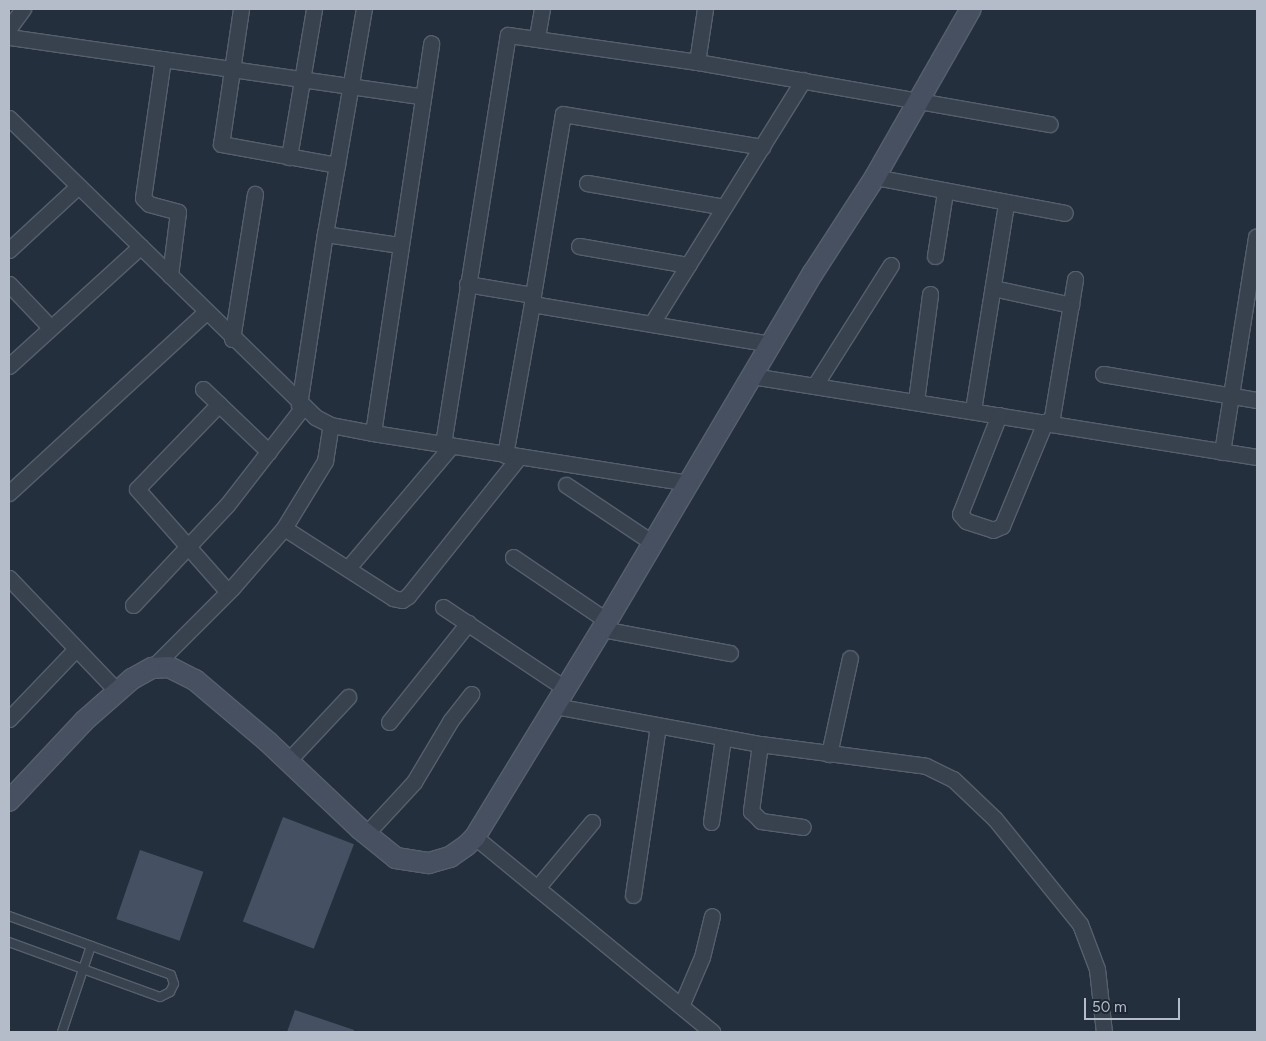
<!DOCTYPE html>
<style>
body{margin:0}
#map{position:relative;width:1266px;height:1041px;overflow:hidden;background:#242f3e;font-family:Figtree,sans-serif}
div>[style]{position:absolute}
.building>*{inset:0;background:#455162;transform-origin:0 0}
.roads{filter:drop-shadow(1px 0 #565f6c) drop-shadow(-1px 0 #565f6c) drop-shadow(0 1px #565f6c) drop-shadow(0 -1px #565f6c)}
.lane>*{height:8px;margin:-4px;padding:0 4px;transform-origin:4px;border-radius:4px;background:#38414e}
.street>*{height:15px;margin:-7.5px;padding:0 7.5px;transform-origin:7.5px;border-radius:7.5px;background:#38414e}
.secondary>*{height:20px;margin:-10px;padding:0 10px;transform-origin:10px;border-radius:10px;background:#465061}
span{translate:-50% -50%;white-space:nowrap;text-align:center;line-height:1.15;-webkit-text-stroke:4.5px #1d2633;paint-order:stroke}
.frame{position:absolute;inset:0;border:10px solid #b4bcc9;pointer-events:none}
.scale{position:absolute;left:1084px;top:998px;width:96px;height:22px;box-sizing:border-box;border:2px solid #b4bcc9;border-top:0;padding-left:6px;font-size:15px;line-height:18px;white-space:nowrap;color:#b4bcc9;-webkit-text-stroke:4px #1d2633;paint-order:stroke}
</style>
<div id="map">
<div class="building">
<i style="left:283px;top:817px;width:76px;height:112px;rotate:21deg"></i>
<i style="left:140px;top:850px;width:67px;height:73px;rotate:19deg"></i>
<i style="clip-path:polygon(295px 1010px,354px 1030px,354px 1032px,287px 1032px)"></i>
</div>
<div class="roads">
<div class="lane">
<i style="left:9px;top:916px;width:172px;rotate:20deg"></i>
<i style="left:171px;top:975px;width:9px;rotate:72deg"></i>
<i style="left:174px;top:984px;width:9px;rotate:117deg"></i>
<i style="left:170px;top:992px;width:11px;rotate:153deg"></i>
<i style="left:160px;top:997px;width:161px;rotate:-160deg"></i>
<i style="left:62px;top:1032px;width:91px;rotate:-71.4deg"></i>
</div>
<div class="street">
<i style="left:241px;top:9px;width:136px;rotate:98.4deg"></i>
<i style="left:221px;top:144px;width:118px;rotate:10.3deg"></i>
<i style="left:9px;top:28px;width:24px;rotate:-54deg"></i>
<i style="left:9px;top:37px;width:418px;rotate:8.2deg"></i>
<i style="left:537px;top:37px;width:28px;rotate:-80deg"></i>
<i style="left:163px;top:59px;width:140px;rotate:98.2deg"></i>
<i style="left:143px;top:198px;width:8px;rotate:45deg"></i>
<i style="left:149px;top:204px;width:30px;rotate:15deg"></i>
<i style="left:178px;top:212px;width:64px;rotate:97.2deg"></i>
<i style="left:697px;top:62px;width:54px;rotate:-81.4deg"></i>
<i style="left:9px;top:118px;width:428px;rotate:44.3deg"></i>
<i style="left:315px;top:417px;width:18px;rotate:27deg"></i>
<i style="left:331px;top:425px;width:43px;rotate:10.8deg"></i>
<i style="left:373px;top:433px;width:319px;rotate:9deg"></i>
<i style="left:289px;top:157px;width:150px;rotate:-80.4deg"></i>
<i style="left:875px;top:177px;width:193px;rotate:10.7deg"></i>
<i style="left:587px;top:183px;width:139px;rotate:9.9deg"></i>
<i style="left:325px;top:234px;width:75px;rotate:8.5deg"></i>
<i style="left:579px;top:246px;width:111px;rotate:9.9deg"></i>
<i style="left:9px;top:250px;width:94px;rotate:-42.8deg"></i>
<i style="left:935px;top:256px;width:65px;rotate:-81.1deg"></i>
<i style="left:9px;top:284px;width:59px;rotate:46.4deg"></i>
<i style="left:467px;top:284px;width:67px;rotate:9.5deg"></i>
<i style="left:533px;top:295px;width:9px;rotate:96deg"></i>
<i style="left:993px;top:288px;width:80px;rotate:12.3deg"></i>
<i style="left:533px;top:295px;width:183px;rotate:-80.6deg"></i>
<i style="left:563px;top:114px;width:202px;rotate:9.4deg"></i>
<i style="left:652px;top:323px;width:286px;rotate:-58.1deg"></i>
<i style="left:232px;top:339px;width:147px;rotate:-81deg"></i>
<i style="left:9px;top:366px;width:178px;rotate:-42.3deg"></i>
<i style="left:1103px;top:374px;width:156px;rotate:9.6deg"></i>
<i style="left:752px;top:376px;width:511px;rotate:9.11deg"></i>
<i style="left:815px;top:385px;width:142px;rotate:-57.7deg"></i>
<i style="left:203px;top:389px;width:91px;rotate:43.7deg"></i>
<i style="left:916px;top:401px;width:108px;rotate:-82.5deg"></i>
<i style="left:219px;top:404px;width:118px;rotate:134deg"></i>
<i style="left:137px;top:489px;width:137px;rotate:48.5deg"></i>
<i style="left:299px;top:405px;width:173px;rotate:-81.4deg"></i>
<i style="left:325px;top:234px;width:228px;rotate:-80.2deg"></i>
<i style="left:973px;top:410px;width:210px;rotate:-80.9deg"></i>
<i style="left:999px;top:415px;width:106px;rotate:111.5deg"></i>
<i style="left:960px;top:514px;width:9px;rotate:49deg"></i>
<i style="left:966px;top:521px;width:28px;rotate:18deg"></i>
<i style="left:993px;top:530px;width:10px;rotate:-24deg"></i>
<i style="left:1002px;top:526px;width:113px;rotate:-67.5deg"></i>
<i style="left:1051px;top:423px;width:146px;rotate:-80.5deg"></i>
<i style="left:373px;top:433px;width:394px;rotate:-81.5deg"></i>
<i style="left:443px;top:444px;width:414px;rotate:-81deg"></i>
<i style="left:508px;top:35px;width:191px;rotate:8.1deg"></i>
<i style="left:697px;top:62px;width:358px;rotate:10deg"></i>
<i style="left:1222px;top:452px;width:218px;rotate:-81deg"></i>
<i style="left:505px;top:455px;width:153px;rotate:-79.9deg"></i>
<i style="left:532px;top:304px;width:243px;rotate:9.5deg"></i>
<i style="left:566px;top:485px;width:105px;rotate:33.7deg"></i>
<i style="left:9px;top:493px;width:266px;rotate:-42.6deg"></i>
<i style="left:284px;top:528px;width:130px;rotate:32.7deg"></i>
<i style="left:393px;top:598px;width:9px;rotate:13deg"></i>
<i style="left:402px;top:600px;width:7px;rotate:-34deg"></i>
<i style="left:408px;top:596px;width:178px;rotate:-51.4deg"></i>
<i style="left:513px;top:557px;width:114px;rotate:34.2deg"></i>
<i style="left:348px;top:568px;width:160px;rotate:-49.8deg"></i>
<i style="left:9px;top:578px;width:158px;rotate:46.3deg"></i>
<i style="left:133px;top:605px;width:137px;rotate:-46.8deg"></i>
<i style="left:227px;top:505px;width:124px;rotate:-52.2deg"></i>
<i style="left:443px;top:607px;width:148px;rotate:33.7deg"></i>
<i style="left:602px;top:629px;width:130px;rotate:10.6deg"></i>
<i style="left:152px;top:668px;width:113px;rotate:-45deg"></i>
<i style="left:232px;top:588px;width:79px;rotate:-49.1deg"></i>
<i style="left:284px;top:528px;width:79px;rotate:-58.5deg"></i>
<i style="left:325px;top:461px;width:36px;rotate:-81deg"></i>
<i style="left:555px;top:706px;width:208px;rotate:10.5deg"></i>
<i style="left:760px;top:744px;width:167px;rotate:7.5deg"></i>
<i style="left:926px;top:766px;width:30px;rotate:26deg"></i>
<i style="left:953px;top:779px;width:58px;rotate:43.6deg"></i>
<i style="left:995px;top:819px;width:135px;rotate:51deg"></i>
<i style="left:1080px;top:924px;width:48px;rotate:69.3deg"></i>
<i style="left:1097px;top:969px;width:63px;rotate:83.7deg"></i>
<i style="left:9px;top:719px;width:97px;rotate:-46.3deg"></i>
<i style="left:389px;top:722px;width:127px;rotate:-51.4deg"></i>
<i style="left:760px;top:744px;width:68px;rotate:97.7deg"></i>
<i style="left:751px;top:811px;width:14px;rotate:45deg"></i>
<i style="left:761px;top:821px;width:42px;rotate:8.1deg"></i>
<i style="left:829px;top:754px;width:98px;rotate:-77.7deg"></i>
<i style="left:288px;top:761px;width:88px;rotate:-46.8deg"></i>
<i style="left:711px;top:822px;width:85px;rotate:-81.9deg"></i>
<i style="left:366px;top:834px;width:71px;rotate:-47.3deg"></i>
<i style="left:414px;top:782px;width:72px;rotate:-59.2deg"></i>
<i style="left:451px;top:720px;width:33px;rotate:-52deg"></i>
<i style="left:475px;top:837px;width:307px;rotate:39.4deg"></i>
<i style="left:537px;top:888px;width:86px;rotate:-50.2deg"></i>
<i style="left:633px;top:895px;width:171px;rotate:-81.6deg"></i>
<i style="left:681px;top:1006px;width:53px;rotate:-66.8deg"></i>
<i style="left:702px;top:957px;width:42px;rotate:-76.3deg"></i>
</div>
<div class="secondary">
<i style="left:9px;top:801px;width:110px;rotate:-46.8deg"></i>
<i style="left:84px;top:721px;width:64px;rotate:-41.2deg"></i>
<i style="left:132px;top:679px;width:23px;rotate:-29deg"></i>
<i style="left:152px;top:668px;width:17px;rotate:-3deg"></i>
<i style="left:169px;top:667px;width:29px;rotate:27deg"></i>
<i style="left:195px;top:680px;width:96px;rotate:40.3deg"></i>
<i style="left:268px;top:742px;width:127px;rotate:43.4deg"></i>
<i style="left:360px;top:829px;width:46px;rotate:38.9deg"></i>
<i style="left:396px;top:858px;width:33px;rotate:9deg"></i>
<i style="left:429px;top:863px;width:22px;rotate:-16deg"></i>
<i style="left:450px;top:857px;width:19px;rotate:-35deg"></i>
<i style="left:466px;top:846px;width:13px;rotate:-45deg"></i>
<i style="left:475px;top:837px;width:253px;rotate:-58.6deg"></i>
<i style="left:607px;top:621px;width:404px;rotate:-59.4deg"></i>
<i style="left:813px;top:273px;width:114px;rotate:-57.1deg"></i>
<i style="left:875px;top:177px;width:193px;rotate:-60.3deg"></i>
</div>
</div>
<div class="frame"></div>
<div class="scale">50 m</div>
</div>
